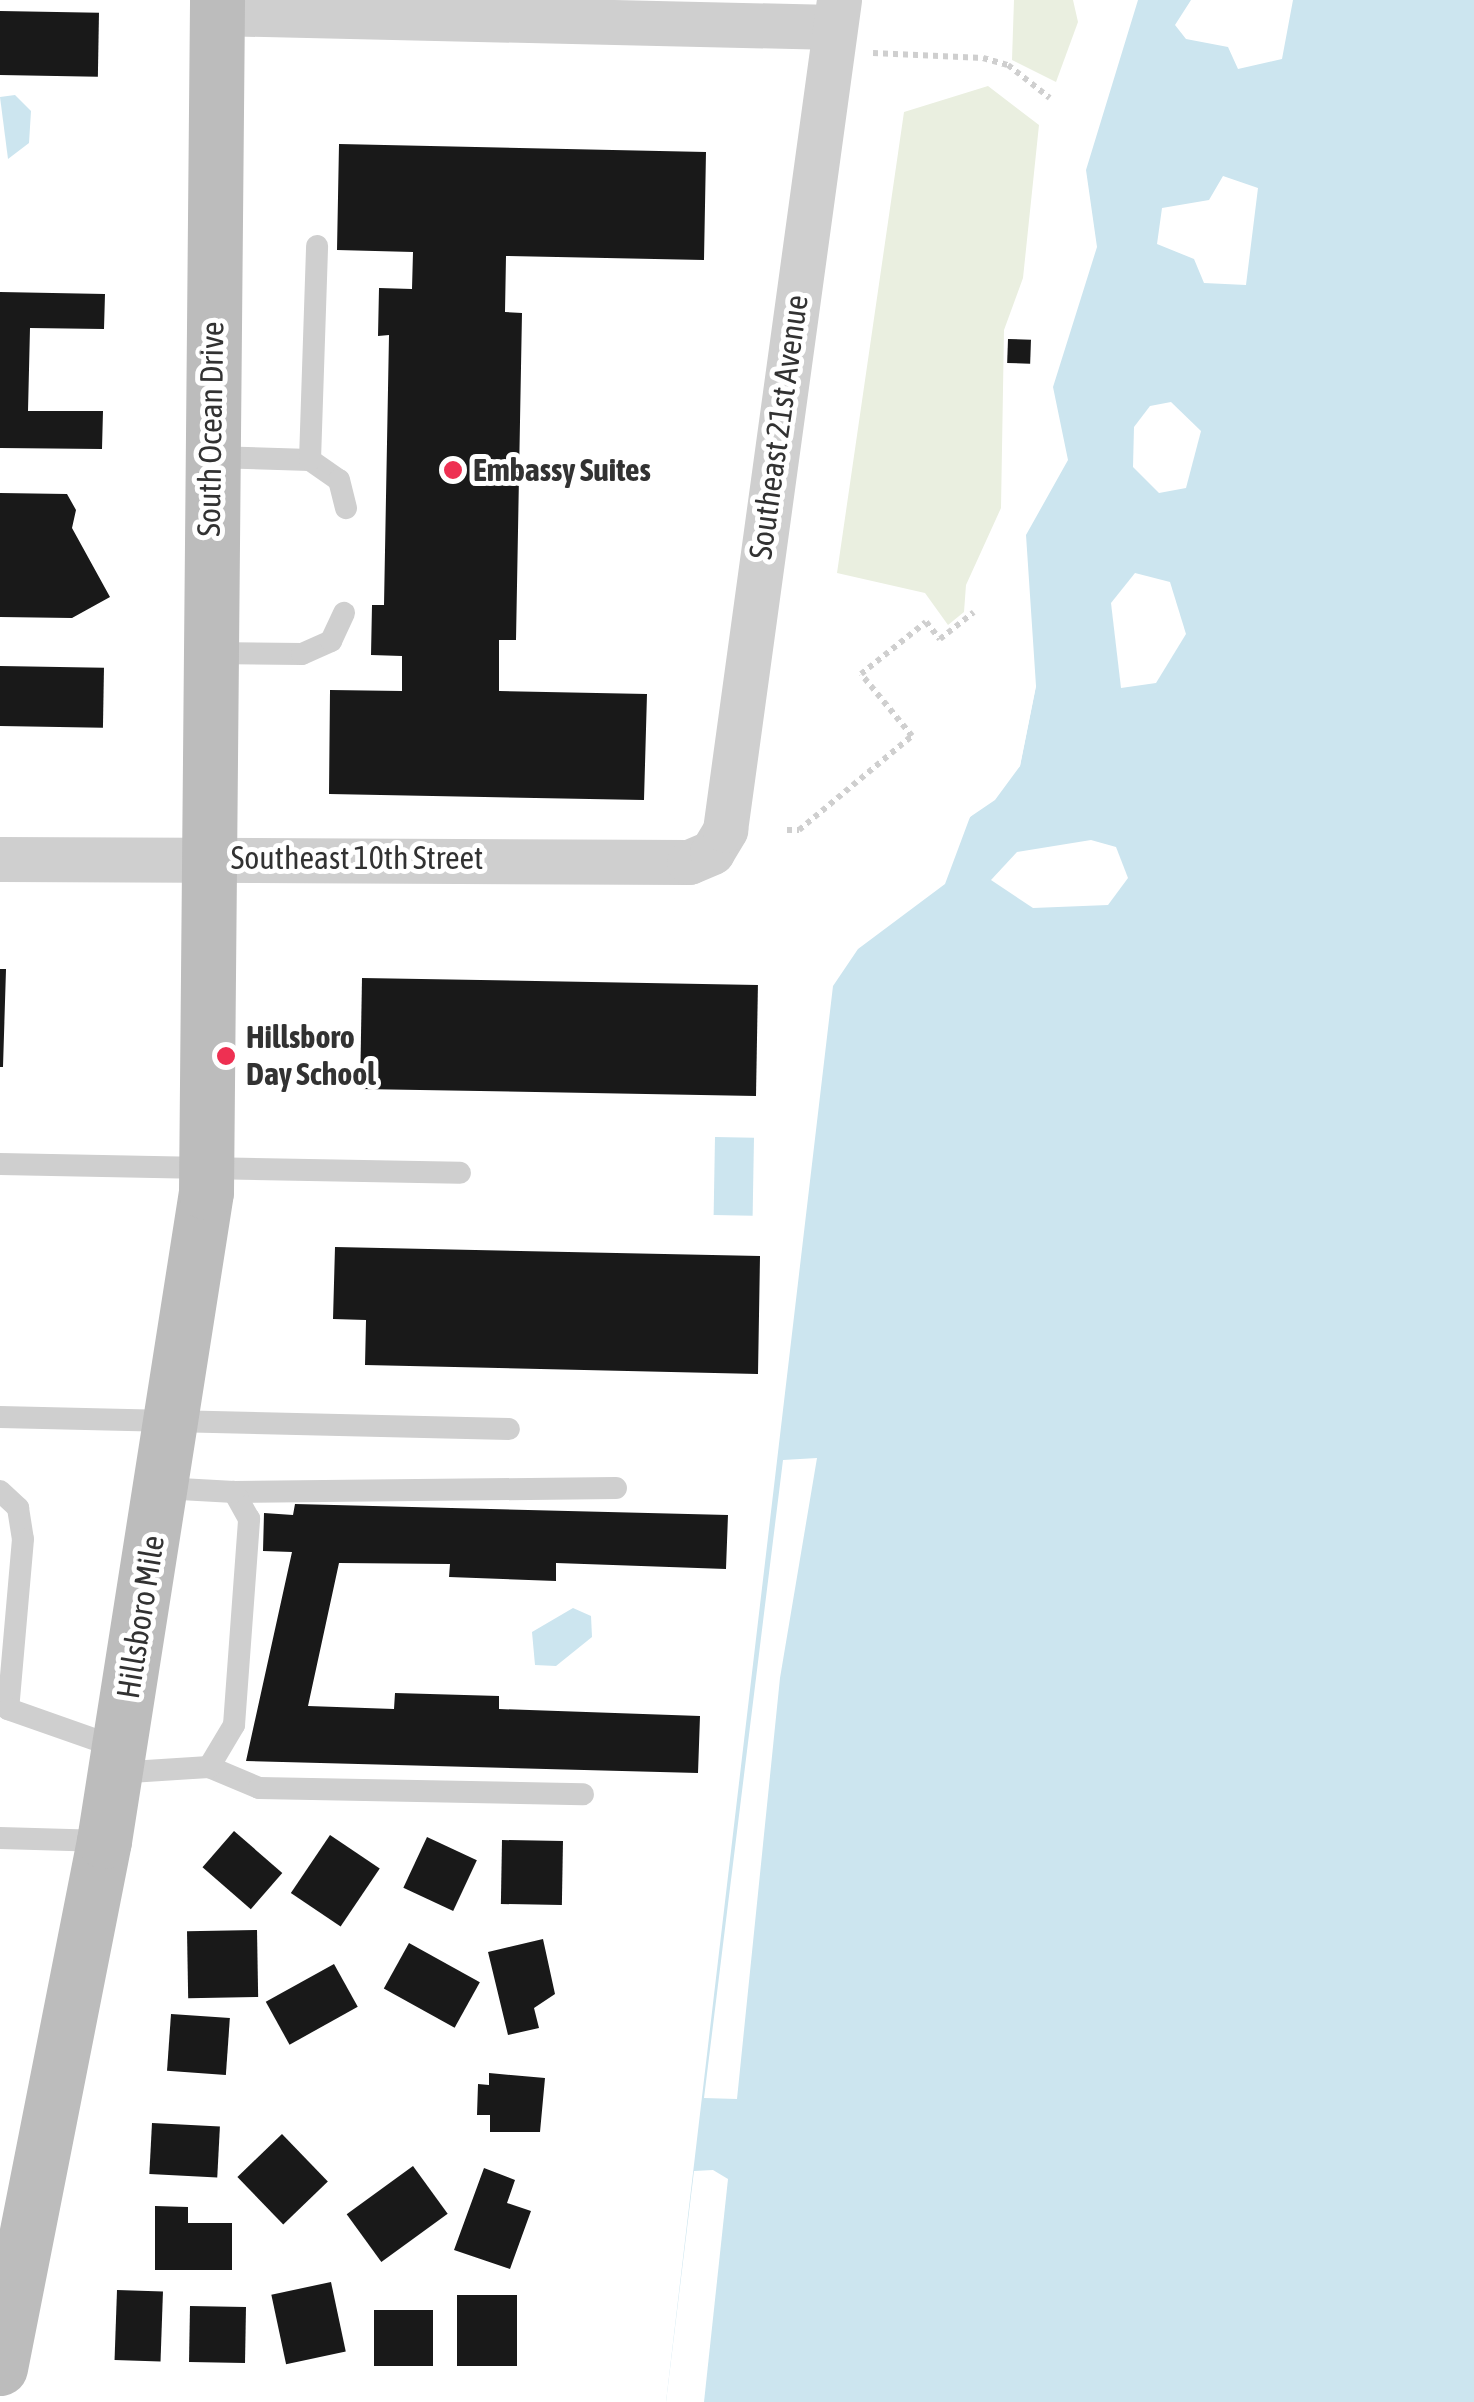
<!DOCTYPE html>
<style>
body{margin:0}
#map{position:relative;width:1474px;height:2402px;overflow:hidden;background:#fff;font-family:"Asap Condensed",sans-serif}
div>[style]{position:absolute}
.green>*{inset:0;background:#eaefe0}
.water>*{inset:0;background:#cce5ef;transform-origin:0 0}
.pier>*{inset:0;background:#fff}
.building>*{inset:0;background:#191919;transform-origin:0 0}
.path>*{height:6px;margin-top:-3px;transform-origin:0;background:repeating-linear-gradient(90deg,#cfcfcf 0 5px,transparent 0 10px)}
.lane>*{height:22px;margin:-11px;padding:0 11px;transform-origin:11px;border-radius:11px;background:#cfcfcf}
.street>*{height:45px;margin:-22.5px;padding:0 22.5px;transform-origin:22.5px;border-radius:22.5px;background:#cfcfcf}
.secondary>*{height:55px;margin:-27.5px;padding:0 27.5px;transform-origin:27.5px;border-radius:27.5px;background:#bcbcbc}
.dots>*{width:28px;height:28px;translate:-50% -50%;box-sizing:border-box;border:5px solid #fff;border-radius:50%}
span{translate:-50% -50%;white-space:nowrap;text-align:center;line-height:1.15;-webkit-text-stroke:10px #fff;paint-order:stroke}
.street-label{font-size:32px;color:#323232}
.poi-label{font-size:32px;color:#323232;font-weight:700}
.left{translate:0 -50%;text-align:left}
</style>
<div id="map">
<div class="green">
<i style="clip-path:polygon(1014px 0,1073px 0,1078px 22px,1056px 82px,1012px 60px)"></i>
<i style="clip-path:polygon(988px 86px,1039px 125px,1023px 278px,1004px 330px,1001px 508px,966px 585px,964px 612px,948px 625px,925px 593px,837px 573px,904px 112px)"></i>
</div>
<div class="water">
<i style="clip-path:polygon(1138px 0,1474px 0,1474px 2402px,666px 2402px,833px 986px,858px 949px,945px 884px,970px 817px,1020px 766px,1036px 686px,1026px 535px,1068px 460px,1053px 387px,1097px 247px,1086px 170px)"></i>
<i style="clip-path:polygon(15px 95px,31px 111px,29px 143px,8px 159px,0 97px)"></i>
<i style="left:715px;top:1137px;width:39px;height:78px;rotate:1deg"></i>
<i style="clip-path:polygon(573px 1608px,591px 1616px,592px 1637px,556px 1666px,535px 1665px,532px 1632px)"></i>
</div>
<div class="pier">
<i style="clip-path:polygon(1191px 0,1293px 0,1282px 59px,1238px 69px,1228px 47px,1186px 39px,1175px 25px)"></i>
<i style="clip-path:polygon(1223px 176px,1258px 188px,1246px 285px,1204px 283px,1194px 259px,1157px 244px,1162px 208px,1209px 200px)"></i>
<i style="clip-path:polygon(1171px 402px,1201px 431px,1186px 488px,1159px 493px,1133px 467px,1134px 427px,1150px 406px)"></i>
<i style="clip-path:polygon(1135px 573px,1170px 582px,1186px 634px,1156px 683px,1121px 688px,1111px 603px)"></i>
<i style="clip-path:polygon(1029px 674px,1036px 686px,1020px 766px,995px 800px,970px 817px,942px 865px,966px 814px,1015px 764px)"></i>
<i style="clip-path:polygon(1091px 840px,1116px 847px,1128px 878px,1108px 905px,1033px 908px,991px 880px,1017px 852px)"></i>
<i style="clip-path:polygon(817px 1458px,780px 1678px,737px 2099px,704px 2098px,783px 1460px)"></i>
<i style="clip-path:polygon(713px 2170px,728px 2179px,704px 2402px,666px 2402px,694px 2171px)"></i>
</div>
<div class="building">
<i style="left:0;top:11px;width:99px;height:64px;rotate:1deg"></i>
<i style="clip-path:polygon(339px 144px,706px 152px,704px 260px,506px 256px,505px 312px,522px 313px,516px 640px,499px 640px,499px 691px,647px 694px,644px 800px,329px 794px,330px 690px,402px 691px,402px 656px,371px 655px,372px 605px,384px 605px,389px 335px,378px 336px,379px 288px,412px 289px,413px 252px,337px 250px)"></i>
<i style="clip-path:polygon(0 292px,105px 294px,104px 329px,30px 328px,28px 411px,103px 411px,102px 449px,0 448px)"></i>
<i style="left:1008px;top:339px;width:23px;height:24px;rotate:2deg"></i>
<i style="clip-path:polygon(0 493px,67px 494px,76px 510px,72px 528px,110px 597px,72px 618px,0 617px)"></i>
<i style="left:0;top:666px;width:104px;height:60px;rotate:1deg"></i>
<i style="clip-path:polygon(0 969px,6px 969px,3px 1067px,0 1067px)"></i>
<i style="left:362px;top:978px;width:396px;height:111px;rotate:1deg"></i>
<i style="clip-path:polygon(335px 1247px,760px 1256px,758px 1374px,365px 1365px,366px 1320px,333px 1319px)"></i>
<i style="clip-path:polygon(295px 1504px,728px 1515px,726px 1569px,556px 1563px,556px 1581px,449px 1577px,450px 1564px,339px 1563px,308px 1706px,394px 1709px,395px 1693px,499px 1696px,499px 1709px,700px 1716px,698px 1773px,246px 1761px,292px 1552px,263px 1551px,264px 1513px,293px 1515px)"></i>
<i style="left:234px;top:1831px;width:64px;height:48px;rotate:41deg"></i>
<i style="left:330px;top:1835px;width:60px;height:70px;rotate:34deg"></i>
<i style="left:427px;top:1837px;width:55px;height:56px;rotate:25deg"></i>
<i style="left:502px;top:1840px;width:61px;height:64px;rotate:1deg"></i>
<i style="left:257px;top:1930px;width:67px;height:70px;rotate:89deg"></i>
<i style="clip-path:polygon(543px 1939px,555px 1994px,534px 2008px,539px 2028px,508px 2035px,488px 1952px)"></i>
<i style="left:409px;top:1943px;width:81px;height:52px;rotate:29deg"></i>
<i style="left:334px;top:1964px;width:49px;height:78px;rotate:61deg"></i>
<i style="left:171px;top:2014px;width:59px;height:57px;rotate:4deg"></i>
<i style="clip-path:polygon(489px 2073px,545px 2078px,540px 2132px,490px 2132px,490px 2115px,477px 2115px,478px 2084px,489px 2085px)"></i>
<i style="left:152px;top:2123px;width:68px;height:51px;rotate:3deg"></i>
<i style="left:282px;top:2134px;width:66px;height:62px;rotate:46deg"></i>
<i style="left:413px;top:2166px;width:59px;height:82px;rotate:54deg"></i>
<i style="clip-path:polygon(484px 2168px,515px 2180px,507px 2203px,531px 2211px,510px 2269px,454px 2250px)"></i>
<i style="clip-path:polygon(155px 2206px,188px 2207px,188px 2223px,232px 2223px,232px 2270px,155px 2270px)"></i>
<i style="left:331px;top:2282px;width:71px;height:61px;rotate:78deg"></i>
<i style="left:117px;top:2290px;width:46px;height:70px;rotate:2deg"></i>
<i style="left:457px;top:2295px;width:60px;height:71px"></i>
<i style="left:190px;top:2306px;width:56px;height:56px;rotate:1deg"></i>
<i style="left:374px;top:2310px;width:59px;height:56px"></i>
</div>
<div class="path">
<i style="left:873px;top:53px;width:110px;rotate:2.6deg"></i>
<i style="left:983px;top:58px;width:26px;rotate:16deg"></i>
<i style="left:1008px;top:65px;width:53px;rotate:38.2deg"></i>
<i style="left:787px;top:830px;width:12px"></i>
<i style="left:799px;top:830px;width:147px;rotate:-39.8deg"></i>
<i style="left:912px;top:736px;width:80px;rotate:-129.4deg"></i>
<i style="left:861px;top:674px;width:83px;rotate:-38.7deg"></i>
<i style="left:926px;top:622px;width:22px;rotate:51deg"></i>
<i style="left:940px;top:639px;width:43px;rotate:-38.5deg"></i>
</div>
<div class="lane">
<i style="left:213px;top:457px;width:97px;rotate:1.8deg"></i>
<i style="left:310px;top:460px;width:35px;rotate:35deg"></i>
<i style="left:339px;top:480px;width:29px;rotate:76deg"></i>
<i style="left:310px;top:460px;width:214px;rotate:-88.1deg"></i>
<i style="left:209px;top:653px;width:93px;rotate:0.6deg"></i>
<i style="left:302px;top:654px;width:32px;rotate:-24deg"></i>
<i style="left:331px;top:641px;width:31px;rotate:-65deg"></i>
<i style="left:0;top:1164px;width:460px;rotate:1.1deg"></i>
<i style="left:0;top:1417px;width:509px;rotate:1.35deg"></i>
<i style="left:0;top:1491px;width:25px;rotate:43deg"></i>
<i style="left:18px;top:1508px;width:31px;rotate:81deg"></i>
<i style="left:23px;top:1539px;width:171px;rotate:95deg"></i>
<i style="left:8px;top:1709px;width:118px;rotate:19.4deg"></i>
<i style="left:234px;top:1492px;width:382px;rotate:-0.6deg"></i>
<i style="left:209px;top:1767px;width:54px;rotate:22.8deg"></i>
<i style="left:259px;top:1788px;width:324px;rotate:1.1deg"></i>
<i style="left:115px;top:1773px;width:94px;rotate:-3.7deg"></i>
<i style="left:209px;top:1767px;width:49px;rotate:-59.2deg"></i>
<i style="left:234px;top:1725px;width:207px;rotate:-85.8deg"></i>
<i style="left:249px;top:1519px;width:31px;rotate:-119deg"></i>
<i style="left:234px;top:1492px;width:72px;rotate:-176.8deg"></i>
<i style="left:0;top:1838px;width:104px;rotate:1.7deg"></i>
</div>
<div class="street">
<i style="left:217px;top:13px;width:617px;rotate:1.3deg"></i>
<i style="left:0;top:859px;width:689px;rotate:0.25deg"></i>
<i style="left:689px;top:862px;width:25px;rotate:-23deg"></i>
<i style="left:712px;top:852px;width:26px;rotate:-59deg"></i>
<i style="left:725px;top:830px;width:838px;rotate:-82.18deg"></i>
</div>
<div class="secondary">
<i style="left:0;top:2368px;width:537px;rotate:-78.84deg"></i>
<i style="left:104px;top:1841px;width:657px;rotate:-81.07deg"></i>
<i style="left:206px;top:1192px;width:1192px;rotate:-89.47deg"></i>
</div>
<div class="dots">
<i style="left:453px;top:470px;background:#ee3052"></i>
<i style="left:226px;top:1056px;background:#ee3052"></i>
</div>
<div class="street-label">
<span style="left:779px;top:427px;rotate:-82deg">Southeast 21st Avenue</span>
<span style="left:211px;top:429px;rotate:-89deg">South Ocean Drive</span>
<span style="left:357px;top:858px">Southeast 10th Street</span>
<span style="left:141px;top:1617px;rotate:-81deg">Hillsboro Mile</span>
</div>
<div class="poi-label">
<span class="left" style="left:473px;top:470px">Embassy Suites</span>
<span class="left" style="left:246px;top:1056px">Hillsboro<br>Day School</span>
</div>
</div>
